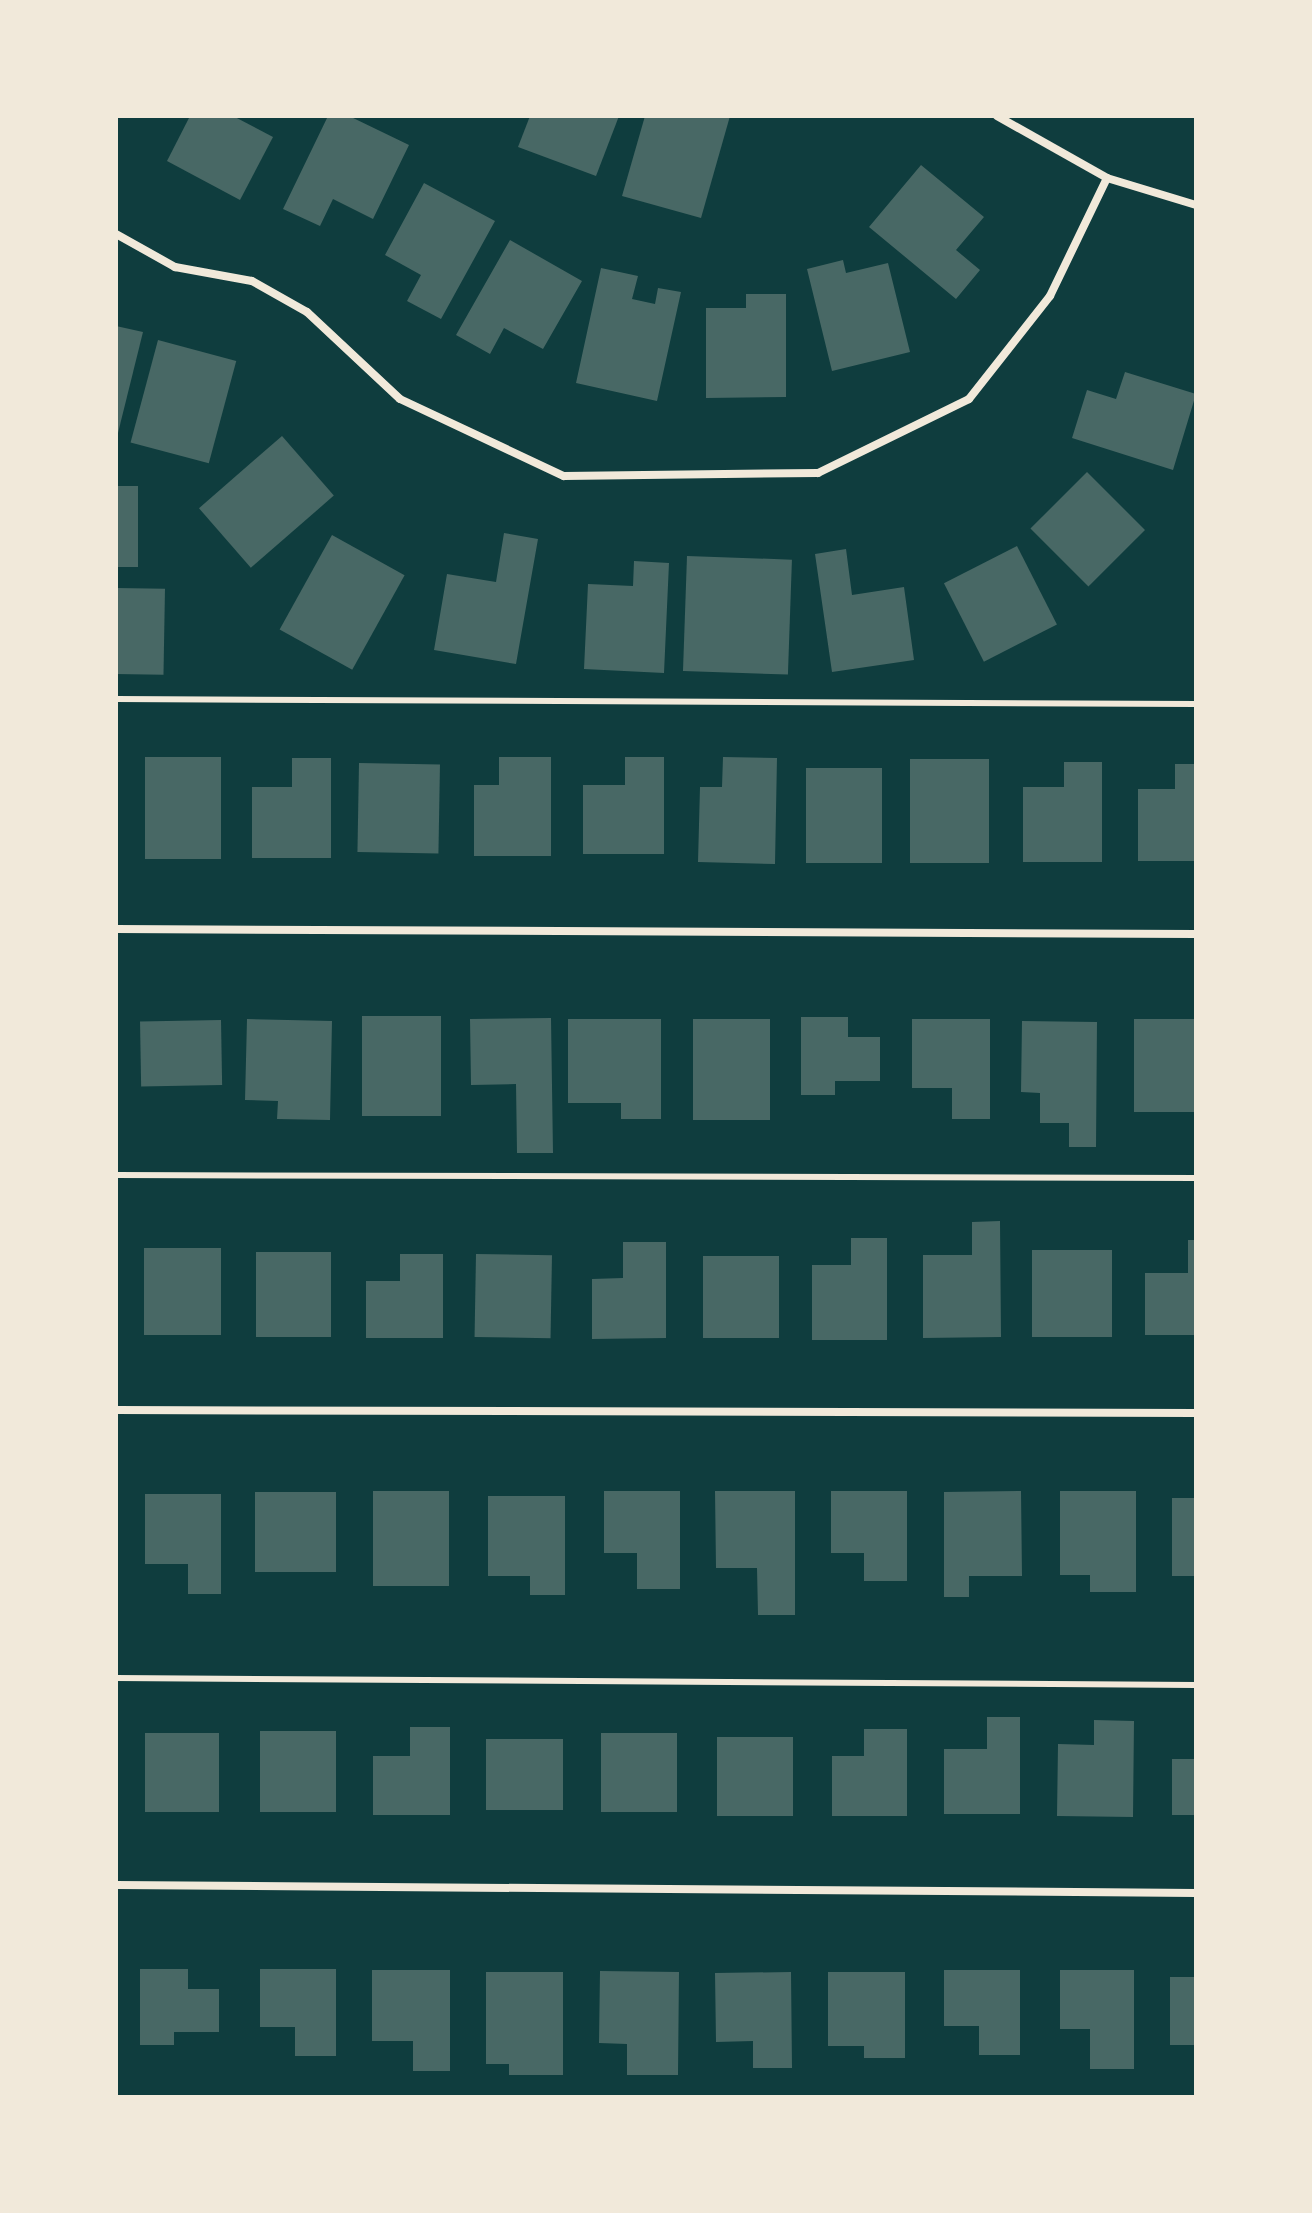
<!DOCTYPE html>
<style>
body{margin:0}
#map{position:relative;width:1312px;height:2213px;overflow:hidden;background:#0f3d3e;font-family:Overpass,sans-serif}
div>[style]{position:absolute}
.building>*{inset:0;background:#486865;transform-origin:0 0}
.service>*{height:6px;margin:-3px;padding:0 3px;transform-origin:3px;border-radius:3px;background:#f1e9da}
.minor>*{height:8px;margin:-4px;padding:0 4px;transform-origin:4px;border-radius:4px;background:#f1e9da}
span{translate:-50% -50%;white-space:nowrap;text-align:center;line-height:1.15;-webkit-text-stroke:8px #f1e9da;paint-order:stroke}
.frame{position:absolute;inset:0;border:118px solid #f1e9da;pointer-events:none}
</style>
<div id="map">
<div class="building">
<i style="clip-path:polygon(190px 116px,233px 116px,273px 137px,240px 200px,167px 161px)"></i>
<i style="clip-path:polygon(328px 116px,349px 116px,409px 145px,373px 219px,333px 199px,320px 226px,283px 209px)"></i>
<i style="clip-path:polygon(530px 116px,619px 116px,596px 176px,518px 147px)"></i>
<i style="clip-path:polygon(645px 116px,730px 116px,701px 218px,622px 196px)"></i>
<i style="clip-path:polygon(921px 165px,984px 217px,956px 250px,980px 270px,956px 299px,869px 227px)"></i>
<i style="clip-path:polygon(424px 183px,495px 221px,441px 319px,407px 301px,421px 275px,385px 255px)"></i>
<i style="clip-path:polygon(510px 240px,582px 281px,543px 349px,504px 328px,490px 354px,456px 335px)"></i>
<i style="clip-path:polygon(843px 260px,846px 273px,888px 263px,910px 352px,832px 371px,807px 269px)"></i>
<i style="clip-path:polygon(601px 268px,638px 276px,632px 299px,655px 304px,658px 288px,681px 292px,657px 401px,576px 383px)"></i>
<i style="clip-path:polygon(746px 294px,786px 294px,786px 397px,706px 398px,706px 308px,746px 308px)"></i>
<i style="clip-path:polygon(116px 326px,143px 332px,117px 437px,116px 437px)"></i>
<i style="left:158px;top:340px;width:81px;height:106px;rotate:15deg"></i>
<i style="clip-path:polygon(1125px 372px,1196px 394px,1173px 470px,1072px 438px,1087px 390px,1116px 399px)"></i>
<i style="left:282px;top:436px;width:79px;height:110px;rotate:49deg"></i>
<i style="left:1087px;top:472px;width:82px;height:80px;rotate:45deg"></i>
<i style="left:116px;top:486px;width:22px;height:81px"></i>
<i style="clip-path:polygon(504px 533px,538px 539px,516px 664px,434px 650px,447px 574px,496px 582px)"></i>
<i style="left:332px;top:535px;width:83px;height:108px;rotate:29deg"></i>
<i style="left:1017px;top:546px;width:88px;height:82px;rotate:63deg"></i>
<i style="clip-path:polygon(846px 549px,852px 595px,904px 587px,914px 660px,832px 672px,815px 554px)"></i>
<i style="left:687px;top:556px;width:105px;height:115px;rotate:2deg"></i>
<i style="clip-path:polygon(634px 561px,669px 563px,664px 673px,584px 669px,588px 584px,633px 586px)"></i>
<i style="left:116px;top:588px;width:49px;height:86px;rotate:1deg"></i>
<i style="left:145px;top:757px;width:76px;height:102px"></i>
<i style="clip-path:polygon(499px 757px,551px 757px,551px 856px,474px 856px,474px 785px,499px 785px)"></i>
<i style="clip-path:polygon(625px 757px,664px 757px,664px 854px,583px 854px,583px 785px,625px 785px)"></i>
<i style="clip-path:polygon(723px 757px,777px 758px,775px 864px,698px 862px,700px 787px,722px 787px)"></i>
<i style="clip-path:polygon(292px 758px,331px 758px,331px 858px,252px 858px,252px 787px,292px 787px)"></i>
<i style="left:910px;top:759px;width:79px;height:104px"></i>
<i style="clip-path:polygon(1064px 762px,1102px 762px,1102px 862px,1023px 862px,1023px 787px,1064px 787px)"></i>
<i style="left:359px;top:763px;width:81px;height:89px;rotate:1deg"></i>
<i style="clip-path:polygon(1175px 764px,1196px 764px,1196px 861px,1138px 861px,1138px 789px,1175px 789px)"></i>
<i style="left:806px;top:768px;width:76px;height:95px"></i>
<i style="left:362px;top:1016px;width:79px;height:100px"></i>
<i style="clip-path:polygon(801px 1017px,848px 1017px,848px 1037px,880px 1037px,880px 1081px,835px 1081px,835px 1095px,801px 1095px)"></i>
<i style="clip-path:polygon(551px 1018px,553px 1153px,517px 1153px,516px 1084px,471px 1085px,470px 1019px)"></i>
<i style="clip-path:polygon(247px 1019px,332px 1021px,330px 1120px,277px 1119px,278px 1101px,245px 1100px)"></i>
<i style="clip-path:polygon(568px 1019px,661px 1019px,661px 1119px,621px 1119px,621px 1103px,568px 1103px)"></i>
<i style="left:693px;top:1019px;width:77px;height:101px"></i>
<i style="clip-path:polygon(912px 1019px,990px 1019px,990px 1119px,952px 1119px,952px 1088px,912px 1088px)"></i>
<i style="left:1134px;top:1019px;width:62px;height:93px"></i>
<i style="left:221px;top:1020px;width:65px;height:81px;rotate:89deg"></i>
<i style="clip-path:polygon(1022px 1021px,1097px 1022px,1096px 1147px,1069px 1147px,1069px 1123px,1040px 1123px,1040px 1093px,1021px 1092px)"></i>
<i style="clip-path:polygon(1000px 1221px,1001px 1337px,923px 1338px,923px 1255px,972px 1255px,972px 1222px)"></i>
<i style="clip-path:polygon(851px 1238px,887px 1238px,887px 1340px,812px 1340px,812px 1265px,851px 1265px)"></i>
<i style="clip-path:polygon(1188px 1240px,1196px 1240px,1196px 1335px,1145px 1335px,1145px 1273px,1188px 1273px)"></i>
<i style="clip-path:polygon(623px 1242px,666px 1242px,666px 1338px,592px 1339px,592px 1279px,623px 1278px)"></i>
<i style="left:144px;top:1248px;width:77px;height:87px"></i>
<i style="left:1032px;top:1250px;width:80px;height:87px"></i>
<i style="left:256px;top:1252px;width:75px;height:85px"></i>
<i style="clip-path:polygon(400px 1254px,443px 1254px,443px 1338px,366px 1338px,366px 1281px,400px 1281px)"></i>
<i style="left:476px;top:1254px;width:76px;height:83px;rotate:1deg"></i>
<i style="left:703px;top:1256px;width:76px;height:82px"></i>
<i style="left:373px;top:1491px;width:76px;height:95px"></i>
<i style="clip-path:polygon(604px 1491px,680px 1491px,680px 1589px,637px 1589px,637px 1553px,604px 1553px)"></i>
<i style="clip-path:polygon(715px 1491px,795px 1491px,795px 1615px,758px 1615px,757px 1568px,716px 1568px)"></i>
<i style="clip-path:polygon(831px 1491px,907px 1491px,907px 1581px,864px 1581px,864px 1553px,831px 1553px)"></i>
<i style="clip-path:polygon(1021px 1491px,1022px 1576px,969px 1576px,969px 1597px,944px 1597px,944px 1492px)"></i>
<i style="clip-path:polygon(1060px 1491px,1136px 1491px,1136px 1592px,1090px 1592px,1090px 1575px,1060px 1575px)"></i>
<i style="left:255px;top:1492px;width:81px;height:80px"></i>
<i style="clip-path:polygon(145px 1494px,221px 1494px,221px 1594px,188px 1594px,188px 1564px,145px 1564px)"></i>
<i style="clip-path:polygon(488px 1496px,565px 1496px,565px 1595px,530px 1595px,530px 1576px,488px 1576px)"></i>
<i style="left:1172px;top:1498px;width:24px;height:78px"></i>
<i style="clip-path:polygon(987px 1717px,1020px 1717px,1020px 1814px,944px 1814px,944px 1749px,987px 1749px)"></i>
<i style="clip-path:polygon(1094px 1720px,1134px 1721px,1133px 1817px,1057px 1816px,1058px 1744px,1094px 1745px)"></i>
<i style="clip-path:polygon(410px 1727px,450px 1727px,450px 1815px,373px 1815px,373px 1756px,410px 1756px)"></i>
<i style="clip-path:polygon(864px 1729px,907px 1729px,907px 1816px,832px 1816px,832px 1756px,864px 1756px)"></i>
<i style="left:260px;top:1731px;width:76px;height:81px"></i>
<i style="left:145px;top:1733px;width:74px;height:79px"></i>
<i style="left:601px;top:1733px;width:76px;height:79px"></i>
<i style="left:717px;top:1737px;width:76px;height:79px"></i>
<i style="left:486px;top:1739px;width:77px;height:71px"></i>
<i style="left:1172px;top:1759px;width:24px;height:56px"></i>
<i style="clip-path:polygon(140px 1969px,188px 1969px,188px 1989px,219px 1989px,219px 2032px,174px 2032px,174px 2045px,140px 2045px)"></i>
<i style="clip-path:polygon(260px 1969px,336px 1969px,336px 2056px,295px 2056px,295px 2027px,260px 2027px)"></i>
<i style="clip-path:polygon(372px 1970px,450px 1970px,450px 2071px,413px 2071px,413px 2041px,372px 2041px)"></i>
<i style="clip-path:polygon(944px 1970px,1020px 1970px,1020px 2055px,979px 2055px,979px 2026px,944px 2026px)"></i>
<i style="clip-path:polygon(1060px 1970px,1134px 1970px,1134px 2069px,1090px 2069px,1090px 2029px,1060px 2029px)"></i>
<i style="clip-path:polygon(600px 1971px,679px 1972px,678px 2075px,627px 2075px,627px 2044px,599px 2043px)"></i>
<i style="clip-path:polygon(486px 1972px,563px 1972px,563px 2075px,509px 2075px,509px 2064px,486px 2064px)"></i>
<i style="clip-path:polygon(791px 1972px,792px 2068px,753px 2068px,753px 2041px,716px 2042px,715px 1973px)"></i>
<i style="clip-path:polygon(828px 1972px,905px 1972px,905px 2058px,864px 2058px,864px 2046px,828px 2046px)"></i>
<i style="left:1170px;top:1977px;width:26px;height:68px"></i>
</div>
<div class="service">
<i style="left:116px;top:699px;width:1080px;rotate:0.27deg"></i>
<i style="left:116px;top:1175px;width:1080px;rotate:0.16deg"></i>
<i style="left:116px;top:1678px;width:1080px;rotate:0.37deg"></i>
</div>
<div class="minor">
<i style="left:997px;top:116px;width:126px;rotate:29.4deg"></i>
<i style="left:1107px;top:178px;width:93px;rotate:16.9deg"></i>
<i style="left:116px;top:234px;width:68px;rotate:29.2deg"></i>
<i style="left:175px;top:267px;width:78px;rotate:10.3deg"></i>
<i style="left:252px;top:281px;width:63px;rotate:29.4deg"></i>
<i style="left:307px;top:312px;width:127px;rotate:43.1deg"></i>
<i style="left:400px;top:399px;width:181px;rotate:25.2deg"></i>
<i style="left:564px;top:476px;width:254px;rotate:-0.7deg"></i>
<i style="left:818px;top:473px;width:168px;rotate:-26.1deg"></i>
<i style="left:969px;top:399px;width:131px;rotate:-51.8deg"></i>
<i style="left:1050px;top:296px;width:131px;rotate:-64.2deg"></i>
<i style="left:116px;top:929px;width:1080px;rotate:0.27deg"></i>
<i style="left:116px;top:1410px;width:1080px;rotate:0.16deg"></i>
<i style="left:116px;top:1885px;width:1080px;rotate:0.42deg"></i>
</div>
<div class="frame"></div>
</div>
